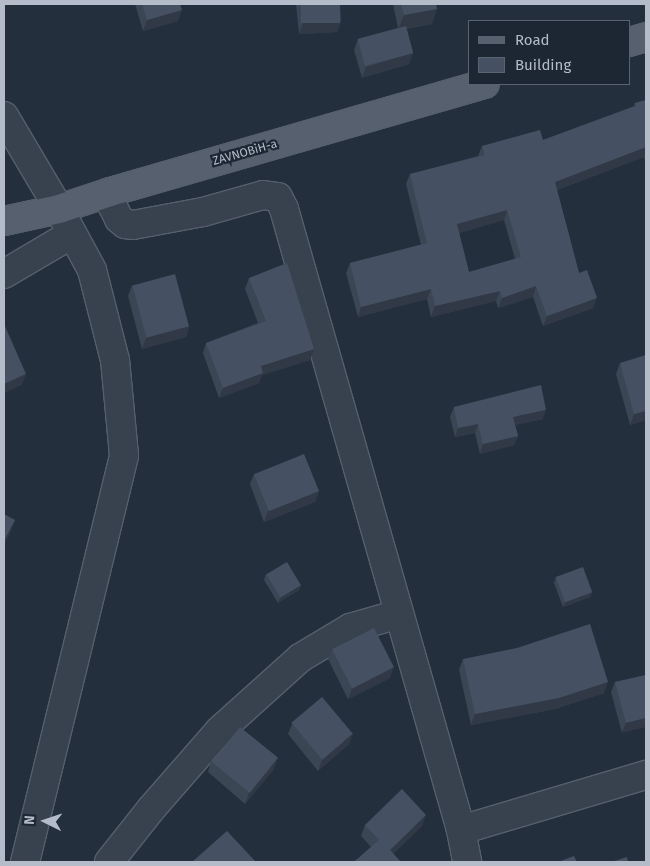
<!DOCTYPE html>
<style>
body{margin:0}
#map{position:relative;width:650px;height:866px;overflow:hidden;background:#242f3e;font-family:"Fira Sans",sans-serif}
div>[style]{position:absolute}
.roads{filter:drop-shadow(1px 0 #565f6c) drop-shadow(-1px 0 #565f6c) drop-shadow(0 1px #565f6c) drop-shadow(0 -1px #565f6c)}
.minor>*{height:28px;margin:-14px;padding:0 14px;transform-origin:14px;border-radius:14px;background:#38414e}
.major>*{height:28px;margin:-14px;padding:0 14px;transform-origin:14px;border-radius:14px;background:#56606e}
.wall>*{inset:0;background:#3b4654}
.shaded-wall>*{inset:0;background:#303945}
.building>*{inset:0;background:#455162;transform-origin:0 0}
span{translate:-50% -50%;white-space:nowrap;text-align:center;line-height:1.15;-webkit-text-stroke:4.5px #1d2633;paint-order:stroke}
.street-label{font-size:12px;color:#b4bcc9}
.frame{position:absolute;inset:0;border:5px solid #b4bcc9;pointer-events:none}
.legend{position:absolute;left:468px;top:20px;width:162px;height:65px;box-sizing:border-box;background:#1d2633;border:1px solid #59626f;margin:0;padding:6px 9px;list-style:none;font-size:15px;color:#b4bcc9}
.legend li{display:flex;align-items:center;gap:10px;height:25px}
.legend b{width:25px;border:1px solid #59626f}
.north{position:absolute;left:20px;top:796px;width:50px;height:50px;-webkit-text-stroke:4px #1d2633;paint-order:stroke;rotate:274deg;font-size:14px;font-weight:700;line-height:20px;text-align:center;color:#b4bcc9}
.north::after{content:'';display:block;margin:auto;width:18px;height:22px;background:#b4bcc9;clip-path:polygon(50% 0,100% 100%,50% 72%,0 100%)}
</style>
<div id="map">
<div class="roads">
<div class="minor">
<i style="left:4px;top:116px;width:108px;rotate:59.4deg"></i>
<i style="left:59px;top:209px;width:69px;rotate:61.6deg"></i>
<i style="left:92px;top:270px;width:93px;rotate:75.7deg"></i>
<i style="left:115px;top:360px;width:96px;rotate:84.6deg"></i>
<i style="left:124px;top:456px;width:418px;rotate:103.7deg"></i>
<i style="left:110px;top:192px;width:13px;rotate:81deg"></i>
<i style="left:112px;top:205px;width:16px;rotate:63deg"></i>
<i style="left:119px;top:219px;width:8px;rotate:40deg"></i>
<i style="left:125px;top:224px;width:8px;rotate:7deg"></i>
<i style="left:133px;top:225px;width:71px;rotate:-10.5deg"></i>
<i style="left:203px;top:212px;width:62px;rotate:-15.8deg"></i>
<i style="left:263px;top:195px;width:15px;rotate:8deg"></i>
<i style="left:278px;top:197px;width:13px;rotate:63deg"></i>
<i style="left:284px;top:209px;width:646px;rotate:74.09deg"></i>
<i style="left:461px;top:830px;width:33px;rotate:79deg"></i>
<i style="left:4px;top:274px;width:79px;rotate:-30.5deg"></i>
<i style="left:461px;top:830px;width:193px;rotate:-16.6deg"></i>
<i style="left:109px;top:862px;width:68px;rotate:-51.6deg"></i>
<i style="left:151px;top:809px;width:103px;rotate:-48.9deg"></i>
<i style="left:219px;top:731px;width:109px;rotate:-42deg"></i>
<i style="left:300px;top:658px;width:58px;rotate:-31deg"></i>
<i style="left:350px;top:628px;width:51px;rotate:-15.9deg"></i>
</div>
<div class="major">
<i style="left:629px;top:42px;width:18px;rotate:-16deg"></i>
<i style="left:4px;top:221px;width:56px;rotate:-12.3deg"></i>
<i style="left:59px;top:209px;width:54px;rotate:-18.4deg"></i>
<i style="left:110px;top:192px;width:390px;rotate:-16.1deg"></i>
</div>
</div>
<div class="wall">
<i style="clip-path:polygon(135px 4px,180px 4px,178px 21px,143px 31px)"></i>
<i style="clip-path:polygon(296px 4px,340px 4px,341px 21px,337px 32px,299px 34px)"></i>
<i style="clip-path:polygon(393px 4px,436px 4px,432px 24px,406px 29px,413px 53px,409px 64px,362px 78px,354px 50px,358px 39px,398px 28px)"></i>
<i style="clip-path:polygon(evenodd,646px 100px,646px 166px,644px 157px,557px 190px,579px 273px,593px 308px,543px 326px,533px 297px,498px 308px,496px 301px,431px 317px,427px 299px,358px 317px,346px 273px,350px 263px,421px 245px,406px 184px,410px 174px,478px 156px,482px 146px,543px 140px,634px 106px,635px 103px,646px 100px,504px 220px,515px 259px,469px 272px,459px 233px,504px 220px)"></i>
<i style="clip-path:polygon(249px 278px,314px 349px,310px 360px,262px 375px,259px 383px,219px 398px,203px 353px,206px 343px,258px 323px,245px 289px)"></i>
<i style="clip-path:polygon(132px 285px,189px 326px,186px 337px,142px 349px,128px 296px)"></i>
<i style="clip-path:polygon(620px 363px,646px 420px,630px 425px,616px 374px)"></i>
<i style="clip-path:polygon(454px 407px,543px 419px,515px 425px,518px 436px,514px 445px,480px 454px,475px 433px,455px 437px,450px 417px)"></i>
<i style="clip-path:polygon(254px 474px,319px 491px,315px 502px,264px 522px,250px 484px)"></i>
<i style="clip-path:polygon(266px 574px,301px 585px,299px 590px,278px 603px,264px 580px)"></i>
<i style="clip-path:polygon(556px 577px,592px 592px,590px 597px,563px 607px,554px 583px)"></i>
<i style="clip-path:polygon(332px 649px,390px 678px,348px 699px,328px 659px)"></i>
<i style="clip-path:polygon(463px 659px,604px 693px,555px 709px,471px 725px,459px 670px)"></i>
<i style="clip-path:polygon(646px 675px,622px 733px,611px 692px,615px 682px)"></i>
<i style="clip-path:polygon(292px 724px,349px 744px,318px 771px,288px 734px)"></i>
<i style="clip-path:polygon(211px 761px,274px 769px,245px 804px,208px 772px)"></i>
<i style="clip-path:polygon(365px 825px,422px 826px,393px 854px,401px 862px,354px 862px,371px 847px,361px 836px)"></i>
</div>
<div class="shaded-wall">
<i style="clip-path:polygon(437px 9px,432px 24px,398px 30px,404px 15px)"></i>
<i style="clip-path:polygon(182px 10px,178px 21px,143px 31px,147px 20px)"></i>
<i style="clip-path:polygon(341px 21px,337px 32px,299px 34px,303px 23px)"></i>
<i style="clip-path:polygon(413px 53px,409px 64px,362px 78px,366px 67px)"></i>
<i style="clip-path:polygon(646px 147px,646px 150px,644px 157px,551px 192px,555px 182px)"></i>
<i style="clip-path:polygon(507px 210px,504px 220px,453px 235px,457px 224px)"></i>
<i style="clip-path:polygon(536px 286px,533px 297px,498px 308px,502px 298px)"></i>
<i style="clip-path:polygon(431px 289px,427px 299px,358px 317px,361px 307px)"></i>
<i style="clip-path:polygon(500px 291px,496px 301px,431px 317px,435px 306px)"></i>
<i style="clip-path:polygon(597px 298px,593px 308px,543px 326px,547px 316px)"></i>
<i style="clip-path:polygon(189px 326px,186px 337px,142px 349px,146px 338px)"></i>
<i style="clip-path:polygon(314px 349px,310px 360px,262px 375px,259px 383px,219px 398px,223px 388px,261px 366px)"></i>
<i style="clip-path:polygon(26px 374px,22px 385px,4px 393px,4px 384px)"></i>
<i style="clip-path:polygon(546px 410px,543px 419px,510px 426px,513px 417px)"></i>
<i style="clip-path:polygon(646px 411px,646px 420px,630px 425px,634px 414px)"></i>
<i style="clip-path:polygon(478px 424px,475px 433px,455px 437px,458px 428px)"></i>
<i style="clip-path:polygon(518px 436px,514px 445px,480px 454px,483px 444px)"></i>
<i style="clip-path:polygon(319px 491px,315px 502px,264px 522px,268px 511px)"></i>
<i style="clip-path:polygon(15px 520px,11px 531px,4px 545px,4px 541px)"></i>
<i style="clip-path:polygon(301px 585px,299px 590px,278px 603px,280px 598px)"></i>
<i style="clip-path:polygon(592px 592px,590px 597px,563px 607px,565px 602px)"></i>
<i style="clip-path:polygon(394px 667px,390px 678px,348px 699px,352px 688px)"></i>
<i style="clip-path:polygon(608px 682px,604px 693px,555px 709px,471px 725px,475px 714px)"></i>
<i style="clip-path:polygon(646px 718px,646px 727px,622px 733px,626px 723px)"></i>
<i style="clip-path:polygon(353px 734px,349px 744px,318px 771px,322px 760px)"></i>
<i style="clip-path:polygon(278px 758px,274px 769px,245px 804px,249px 793px)"></i>
<i style="clip-path:polygon(426px 815px,422px 826px,386px 861px,390px 850px)"></i>
</div>
<div class="building">
<i style="clip-path:polygon(142px 4px,180px 4px,182px 10px,147px 20px)"></i>
<i style="left:301px;top:4px;width:39px;height:19px"></i>
<i style="clip-path:polygon(401px 4px,436px 4px,437px 9px,404px 15px)"></i>
<i style="left:406px;top:26px;width:28px;height:50px;rotate:75deg"></i>
<i style="clip-path:polygon(evenodd,646px 100px,646px 147px,555px 182px,579px 273px,587px 270px,597px 298px,547px 316px,536px 286px,502px 298px,500px 291px,435px 306px,431px 289px,361px 307px,350px 263px,427px 243px,410px 174px,485px 155px,482px 146px,540px 130px,543px 140px,636px 106px,635px 103px,646px 100px,507px 210px,521px 257px,469px 272px,457px 224px,507px 210px)"></i>
<i style="clip-path:polygon(287px 263px,314px 349px,261px 366px,263px 373px,223px 388px,206px 343px,266px 321px,249px 278px)"></i>
<i style="left:175px;top:274px;width:54px;height:44px;rotate:75deg"></i>
<i style="clip-path:polygon(4px 324px,26px 374px,4px 384px)"></i>
<i style="clip-path:polygon(646px 355px,646px 411px,634px 414px,620px 363px)"></i>
<i style="clip-path:polygon(541px 385px,546px 410px,513px 417px,518px 436px,483px 444px,478px 424px,458px 428px,454px 407px)"></i>
<i style="left:304px;top:454px;width:40px;height:54px;rotate:68deg"></i>
<i style="clip-path:polygon(4px 514px,15px 520px,4px 541px)"></i>
<i style="left:287px;top:562px;width:27px;height:24px;rotate:59deg"></i>
<i style="left:583px;top:567px;width:27px;height:29px;rotate:70deg"></i>
<i style="clip-path:polygon(590px 624px,608px 682px,559px 698px,475px 714px,463px 659px,517px 648px)"></i>
<i style="left:374px;top:628px;width:44px;height:47px;rotate:63deg"></i>
<i style="clip-path:polygon(646px 675px,646px 718px,626px 723px,615px 682px)"></i>
<i style="left:322px;top:697px;width:48px;height:40px;rotate:50deg"></i>
<i style="left:240px;top:727px;width:49px;height:45px;rotate:39deg"></i>
<i style="clip-path:polygon(402px 789px,426px 815px,390px 850px,401px 862px,356px 862px,355px 861px,379px 840px,365px 825px)"></i>
<i style="clip-path:polygon(227px 831px,256px 862px,192px 862px)"></i>
<i style="clip-path:polygon(574px 856px,577px 862px,558px 862px)"></i>
<i style="clip-path:polygon(627px 857px,628px 862px,611px 862px)"></i>
</div>
<div class="street-label">
<span style="left:245px;top:153px;rotate:-16deg">ZAVNOBiH-a</span>
</div>
<div class="frame"></div>
<ul class="legend">
<li><b style="height:6px;background:#56606e"></b>Road</li>
<li><b style="height:14px;background:#455162"></b>Building</li>
</ul>
<div class="north">N</div>
</div>
